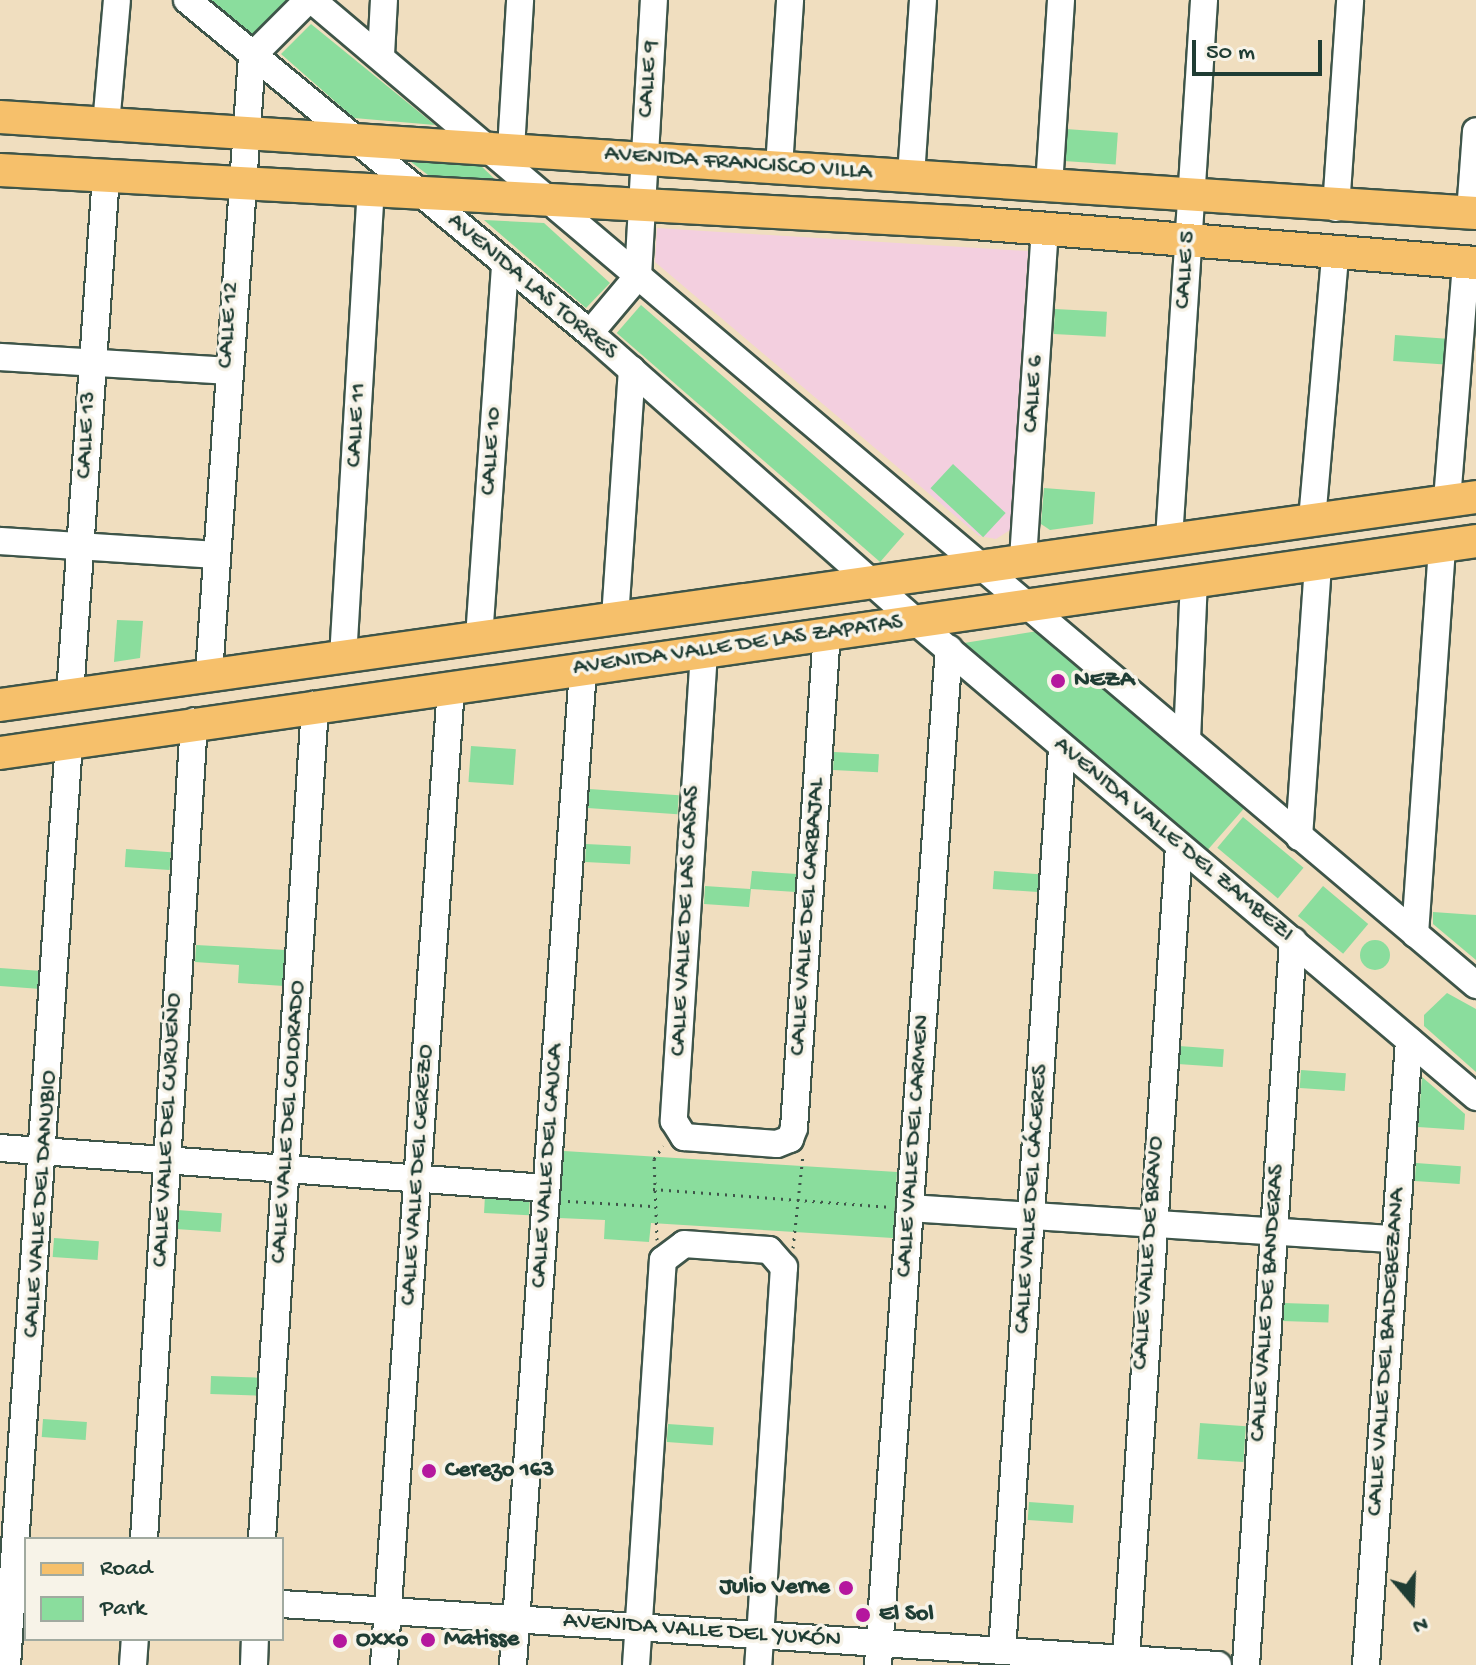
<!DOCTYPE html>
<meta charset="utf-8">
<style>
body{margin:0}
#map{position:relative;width:1476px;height:1665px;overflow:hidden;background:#f0debf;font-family:"Gochi Hand",sans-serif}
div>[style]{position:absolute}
.built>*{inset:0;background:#f3cfdf}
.green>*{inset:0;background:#8add9d;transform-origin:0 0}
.round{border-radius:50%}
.path>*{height:3px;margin-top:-1.5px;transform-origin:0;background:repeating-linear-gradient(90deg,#3e5549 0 2px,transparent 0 8px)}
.roads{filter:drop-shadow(2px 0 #3e5549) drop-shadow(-2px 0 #3e5549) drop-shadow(0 2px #3e5549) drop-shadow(0 -2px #3e5549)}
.minor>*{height:26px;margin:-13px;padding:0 13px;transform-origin:13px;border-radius:13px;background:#fff}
.major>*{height:32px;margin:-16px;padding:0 16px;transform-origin:16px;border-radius:16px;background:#f6c06b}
.dots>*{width:22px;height:22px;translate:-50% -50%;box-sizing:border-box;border:4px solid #f7f3e8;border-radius:50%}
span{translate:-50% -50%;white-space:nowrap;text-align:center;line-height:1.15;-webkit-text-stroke:7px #f7f3e8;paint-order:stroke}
.street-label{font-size:24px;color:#1f3d34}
.poi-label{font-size:24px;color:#1f3d34;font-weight:700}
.left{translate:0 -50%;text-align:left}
.right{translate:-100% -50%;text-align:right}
.legend{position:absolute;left:24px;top:1537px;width:260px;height:104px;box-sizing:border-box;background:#f7f3e8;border:2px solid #a1aaa0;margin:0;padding:10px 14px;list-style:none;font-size:24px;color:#1f3d34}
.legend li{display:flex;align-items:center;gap:16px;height:40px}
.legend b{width:40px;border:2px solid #a1aaa0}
.north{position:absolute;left:1372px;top:1561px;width:80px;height:80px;-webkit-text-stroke:6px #f7f3e8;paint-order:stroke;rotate:161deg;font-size:22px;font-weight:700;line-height:32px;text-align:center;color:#1f3d34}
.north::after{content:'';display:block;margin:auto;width:28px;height:36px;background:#1f3d34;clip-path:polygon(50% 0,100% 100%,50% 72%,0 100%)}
.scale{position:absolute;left:1192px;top:40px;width:130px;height:36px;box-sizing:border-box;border:4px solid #1f3d34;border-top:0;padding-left:10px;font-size:24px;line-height:28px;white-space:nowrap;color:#1f3d34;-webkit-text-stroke:6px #f7f3e8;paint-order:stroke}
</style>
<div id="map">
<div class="built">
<i style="clip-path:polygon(657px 228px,1028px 251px,1010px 530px,996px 539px,979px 536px,655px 262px)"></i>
</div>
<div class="green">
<i style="clip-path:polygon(207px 0,291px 0,254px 42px)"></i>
<i style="clip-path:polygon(311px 24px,435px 125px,354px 118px,281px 54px)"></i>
<i style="left:1066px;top:129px;width:52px;height:32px;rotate:4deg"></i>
<i style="clip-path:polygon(406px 158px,479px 164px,502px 186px,437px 182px)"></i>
<i style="clip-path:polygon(484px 220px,544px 223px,610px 283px,586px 308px)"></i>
<i style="left:641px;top:305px;width:349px;height:37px;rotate:41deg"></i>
<i style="left:1055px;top:309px;width:52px;height:25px;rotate:3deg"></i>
<i style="left:1395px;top:335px;width:52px;height:26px;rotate:4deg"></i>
<i style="left:953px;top:464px;width:72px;height:33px;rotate:43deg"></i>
<i style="clip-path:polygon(1044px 488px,1095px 492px,1093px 524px,1050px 530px,1041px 524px)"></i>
<i style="clip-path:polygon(117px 620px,143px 621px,140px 658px,114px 662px)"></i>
<i style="clip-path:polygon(1044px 630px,1247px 805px,1205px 853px,958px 644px)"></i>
<i style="left:471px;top:746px;width:45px;height:36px;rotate:4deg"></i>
<i style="left:834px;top:752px;width:45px;height:18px;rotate:3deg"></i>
<i style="left:589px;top:789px;width:90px;height:19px;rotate:4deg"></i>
<i style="left:1243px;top:817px;width:79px;height:40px;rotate:40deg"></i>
<i style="left:586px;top:844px;width:45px;height:18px;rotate:3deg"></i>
<i style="left:126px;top:849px;width:45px;height:18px;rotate:4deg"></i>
<i style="clip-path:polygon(752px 871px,797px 874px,796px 892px,751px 889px,749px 907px,704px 904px,705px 886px,750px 889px)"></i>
<i style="left:994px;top:871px;width:45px;height:18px;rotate:4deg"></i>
<i style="left:1323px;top:886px;width:59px;height:39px;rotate:40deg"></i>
<i style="clip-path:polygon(1433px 912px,1476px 915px,1476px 960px,1433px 924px)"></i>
<i class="round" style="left:1360px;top:940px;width:30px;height:30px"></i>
<i style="clip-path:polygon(196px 945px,286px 950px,284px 986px,238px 983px,239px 965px,195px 962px)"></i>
<i style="left:0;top:968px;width:42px;height:18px;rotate:4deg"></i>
<i style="clip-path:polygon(1447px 993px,1476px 1009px,1476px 1072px,1424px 1026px,1424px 1015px)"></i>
<i style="left:1179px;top:1046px;width:45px;height:18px;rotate:4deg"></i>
<i style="left:1301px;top:1070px;width:45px;height:18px;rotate:4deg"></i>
<i style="clip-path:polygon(1422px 1077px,1465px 1114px,1464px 1130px,1418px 1127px)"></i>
<i style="clip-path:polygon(564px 1151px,897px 1172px,893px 1238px,651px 1223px,649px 1242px,604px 1239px,605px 1220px,559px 1218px)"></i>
<i style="left:1416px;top:1163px;width:45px;height:18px;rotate:4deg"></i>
<i style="left:485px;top:1195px;width:45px;height:18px;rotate:3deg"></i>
<i style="left:177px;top:1210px;width:45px;height:19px;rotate:4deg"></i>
<i style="left:54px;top:1238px;width:45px;height:19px;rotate:4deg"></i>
<i style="left:1283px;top:1303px;width:46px;height:18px;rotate:2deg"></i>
<i style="left:211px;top:1376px;width:47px;height:18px;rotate:2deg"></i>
<i style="left:43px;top:1419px;width:44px;height:18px;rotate:4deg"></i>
<i style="left:1200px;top:1423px;width:46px;height:36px;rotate:4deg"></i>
<i style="left:668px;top:1424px;width:46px;height:18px;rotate:4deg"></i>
<i style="left:1029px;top:1502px;width:45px;height:18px;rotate:4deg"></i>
</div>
<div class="path">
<i style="left:653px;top:1189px;width:239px;rotate:4.3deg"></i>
<i style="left:568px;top:1201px;width:84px;rotate:3.4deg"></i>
<i style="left:657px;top:1240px;width:81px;rotate:-92.1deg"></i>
<i style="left:654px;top:1159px;width:16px;rotate:-55deg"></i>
<i style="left:793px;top:1248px;width:95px;rotate:-83.9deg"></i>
</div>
<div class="roads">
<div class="minor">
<i style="left:187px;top:0;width:523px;rotate:39.57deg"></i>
<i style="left:590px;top:333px;width:434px;rotate:41.5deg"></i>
<i style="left:915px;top:621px;width:736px;rotate:40.31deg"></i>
<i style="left:312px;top:0;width:1525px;rotate:40.24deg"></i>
<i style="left:381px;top:55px;width:55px;rotate:-86.9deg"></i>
<i style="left:106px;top:125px;width:125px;rotate:-85deg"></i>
<i style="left:511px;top:149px;width:149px;rotate:-86.5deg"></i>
<i style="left:779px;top:167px;width:167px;rotate:-86.2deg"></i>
<i style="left:911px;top:176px;width:176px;rotate:-86.1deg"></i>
<i style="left:1049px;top:186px;width:186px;rotate:-86.3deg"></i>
<i style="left:1336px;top:208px;width:208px;rotate:-86.1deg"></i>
<i style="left:1470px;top:213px;width:82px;rotate:-85.8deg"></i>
<i style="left:590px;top:333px;width:75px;rotate:-49.9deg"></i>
<i style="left:638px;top:276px;width:276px;rotate:-86.7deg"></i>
<i style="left:0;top:357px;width:226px;rotate:3.5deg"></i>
<i style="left:1447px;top:500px;width:239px;rotate:-85.4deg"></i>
<i style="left:1312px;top:520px;width:266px;rotate:-85deg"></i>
<i style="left:1169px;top:539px;width:540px;rotate:-86.28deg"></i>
<i style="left:0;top:541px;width:216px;rotate:3.7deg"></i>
<i style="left:1023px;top:559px;width:330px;rotate:-86.2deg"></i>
<i style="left:615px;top:618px;width:249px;rotate:-86.1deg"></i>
<i style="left:479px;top:638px;width:376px;rotate:-86deg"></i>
<i style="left:704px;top:652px;width:470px;rotate:93.7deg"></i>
<i style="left:674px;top:1121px;width:19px;rotate:58deg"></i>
<i style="left:684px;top:1137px;width:93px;rotate:4.3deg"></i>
<i style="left:777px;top:1144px;width:14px;rotate:-21deg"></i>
<i style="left:790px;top:1139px;width:12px;rotate:-70deg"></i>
<i style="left:794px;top:1128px;width:494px;rotate:-86.2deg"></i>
<i style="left:343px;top:658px;width:467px;rotate:-86.6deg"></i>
<i style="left:209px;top:674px;width:619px;rotate:-86.02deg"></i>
<i style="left:252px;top:56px;width:79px;rotate:-45deg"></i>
<i style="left:70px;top:695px;width:521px;rotate:-86.04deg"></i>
<i style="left:1187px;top:740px;width:160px;rotate:-87.5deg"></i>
<i style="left:1299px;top:837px;width:275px;rotate:-86deg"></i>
<i style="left:1415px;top:934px;width:389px;rotate:-86deg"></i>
<i style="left:0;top:1148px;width:547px;rotate:4.19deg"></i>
<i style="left:910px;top:1208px;width:484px;rotate:3.7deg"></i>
<i style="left:144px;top:1539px;width:819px;rotate:-86.5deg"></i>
<i style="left:262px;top:1539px;width:836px;rotate:-86.36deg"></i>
<i style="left:282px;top:1604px;width:938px;rotate:3.73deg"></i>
<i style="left:1002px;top:1651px;width:905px;rotate:-86.2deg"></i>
<i style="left:1126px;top:1659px;width:814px;rotate:-86.27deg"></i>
<i style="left:7px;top:1665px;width:925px;rotate:-86.16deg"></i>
<i style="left:133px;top:1665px;width:26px;rotate:-86deg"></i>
<i style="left:254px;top:1665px;width:26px;rotate:-88deg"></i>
<i style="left:384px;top:1665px;width:981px;rotate:-86.08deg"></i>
<i style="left:513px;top:1665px;width:999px;rotate:-85.98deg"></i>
<i style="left:636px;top:1665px;width:406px;rotate:-86.2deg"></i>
<i style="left:663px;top:1260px;width:26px;rotate:-37deg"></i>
<i style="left:684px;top:1244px;width:85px;rotate:4deg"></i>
<i style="left:769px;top:1250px;width:23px;rotate:49deg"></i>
<i style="left:784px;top:1267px;width:399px;rotate:93.7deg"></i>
<i style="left:878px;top:1665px;width:1019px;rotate:-86.01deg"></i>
<i style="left:1246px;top:1665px;width:726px;rotate:-86.29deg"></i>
<i style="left:1366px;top:1665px;width:626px;rotate:-86.06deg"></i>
</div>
<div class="major">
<i style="left:0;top:117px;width:1479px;rotate:3.72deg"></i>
<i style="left:0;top:170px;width:975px;rotate:3.11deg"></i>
<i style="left:974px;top:223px;width:504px;rotate:4.56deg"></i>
<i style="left:0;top:705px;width:1491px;rotate:-8.02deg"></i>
<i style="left:0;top:753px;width:1491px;rotate:-8.17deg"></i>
</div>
</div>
<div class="dots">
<i style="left:1058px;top:681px;background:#b5179e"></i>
<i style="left:429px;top:1471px;background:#b5179e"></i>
<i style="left:846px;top:1588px;background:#b5179e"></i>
<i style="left:863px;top:1615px;background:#b5179e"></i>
<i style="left:428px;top:1640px;background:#b5179e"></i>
<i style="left:340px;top:1641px;background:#b5179e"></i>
</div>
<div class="street-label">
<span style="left:649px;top:79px;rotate:-86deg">CALLE 9</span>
<span style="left:738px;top:164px;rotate:4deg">AVENIDA FRANCISCO VILLA</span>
<span style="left:1186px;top:270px;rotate:-86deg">CALLE 5</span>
<span style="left:532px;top:287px;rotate:40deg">AVENIDA LAS TORRES</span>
<span style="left:229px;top:325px;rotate:-86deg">CALLE 12</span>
<span style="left:1034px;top:394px;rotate:-86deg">CALLE 6</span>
<span style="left:357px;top:425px;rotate:-87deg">CALLE 11</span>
<span style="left:87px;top:435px;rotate:-87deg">CALLE 13</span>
<span style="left:492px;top:451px;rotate:-86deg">CALLE 10</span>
<span style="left:738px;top:646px;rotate:-8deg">AVENIDA VALLE DE LAS ZAPATAS</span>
<span style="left:1173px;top:840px;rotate:40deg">AVENIDA VALLE DEL ZAMBEZI</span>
<span style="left:808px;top:917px;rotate:-86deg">CALLE VALLE DEL CARBAJAL</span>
<span style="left:686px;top:921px;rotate:-87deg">CALLE VALLE DE LAS CASAS</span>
<span style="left:289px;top:1122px;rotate:-86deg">CALLE VALLE DEL COLORADO</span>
<span style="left:168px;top:1130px;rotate:-87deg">CALLE VALLE DEL CURUEÑO</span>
<span style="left:914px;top:1146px;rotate:-86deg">CALLE VALLE DEL CARMEN</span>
<span style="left:548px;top:1166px;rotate:-86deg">CALLE VALLE DEL CAUCA</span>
<span style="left:418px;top:1175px;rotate:-86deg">CALLE VALLE DEL CEREZO</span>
<span style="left:1032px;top:1199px;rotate:-86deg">CALLE VALLE DEL CÁCERES</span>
<span style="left:41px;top:1204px;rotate:-86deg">CALLE VALLE DEL DANUBIO</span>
<span style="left:1149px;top:1253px;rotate:-86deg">CALLE VALLE DE BRAVO</span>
<span style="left:1268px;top:1303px;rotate:-86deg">CALLE VALLE DE BANDERAS</span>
<span style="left:1387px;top:1352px;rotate:-86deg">CALLE VALLE DEL BALDEBEZANA</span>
<span style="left:702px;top:1631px;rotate:4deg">AVENIDA VALLE DEL YUKÓN</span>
</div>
<div class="poi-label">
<span class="left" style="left:1074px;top:681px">NEZA</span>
<span class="left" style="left:445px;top:1471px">Cerezo 163</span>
<span class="right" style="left:830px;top:1588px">Julio Verne</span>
<span class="left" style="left:879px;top:1615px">El Sol</span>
<span class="left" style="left:444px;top:1640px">Matisse</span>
<span class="left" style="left:356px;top:1641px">Oxxo</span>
</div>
<ul class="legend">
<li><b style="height:10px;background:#f6c06b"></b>Road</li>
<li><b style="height:22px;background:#8add9d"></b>Park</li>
</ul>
<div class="north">N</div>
<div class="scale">50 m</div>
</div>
